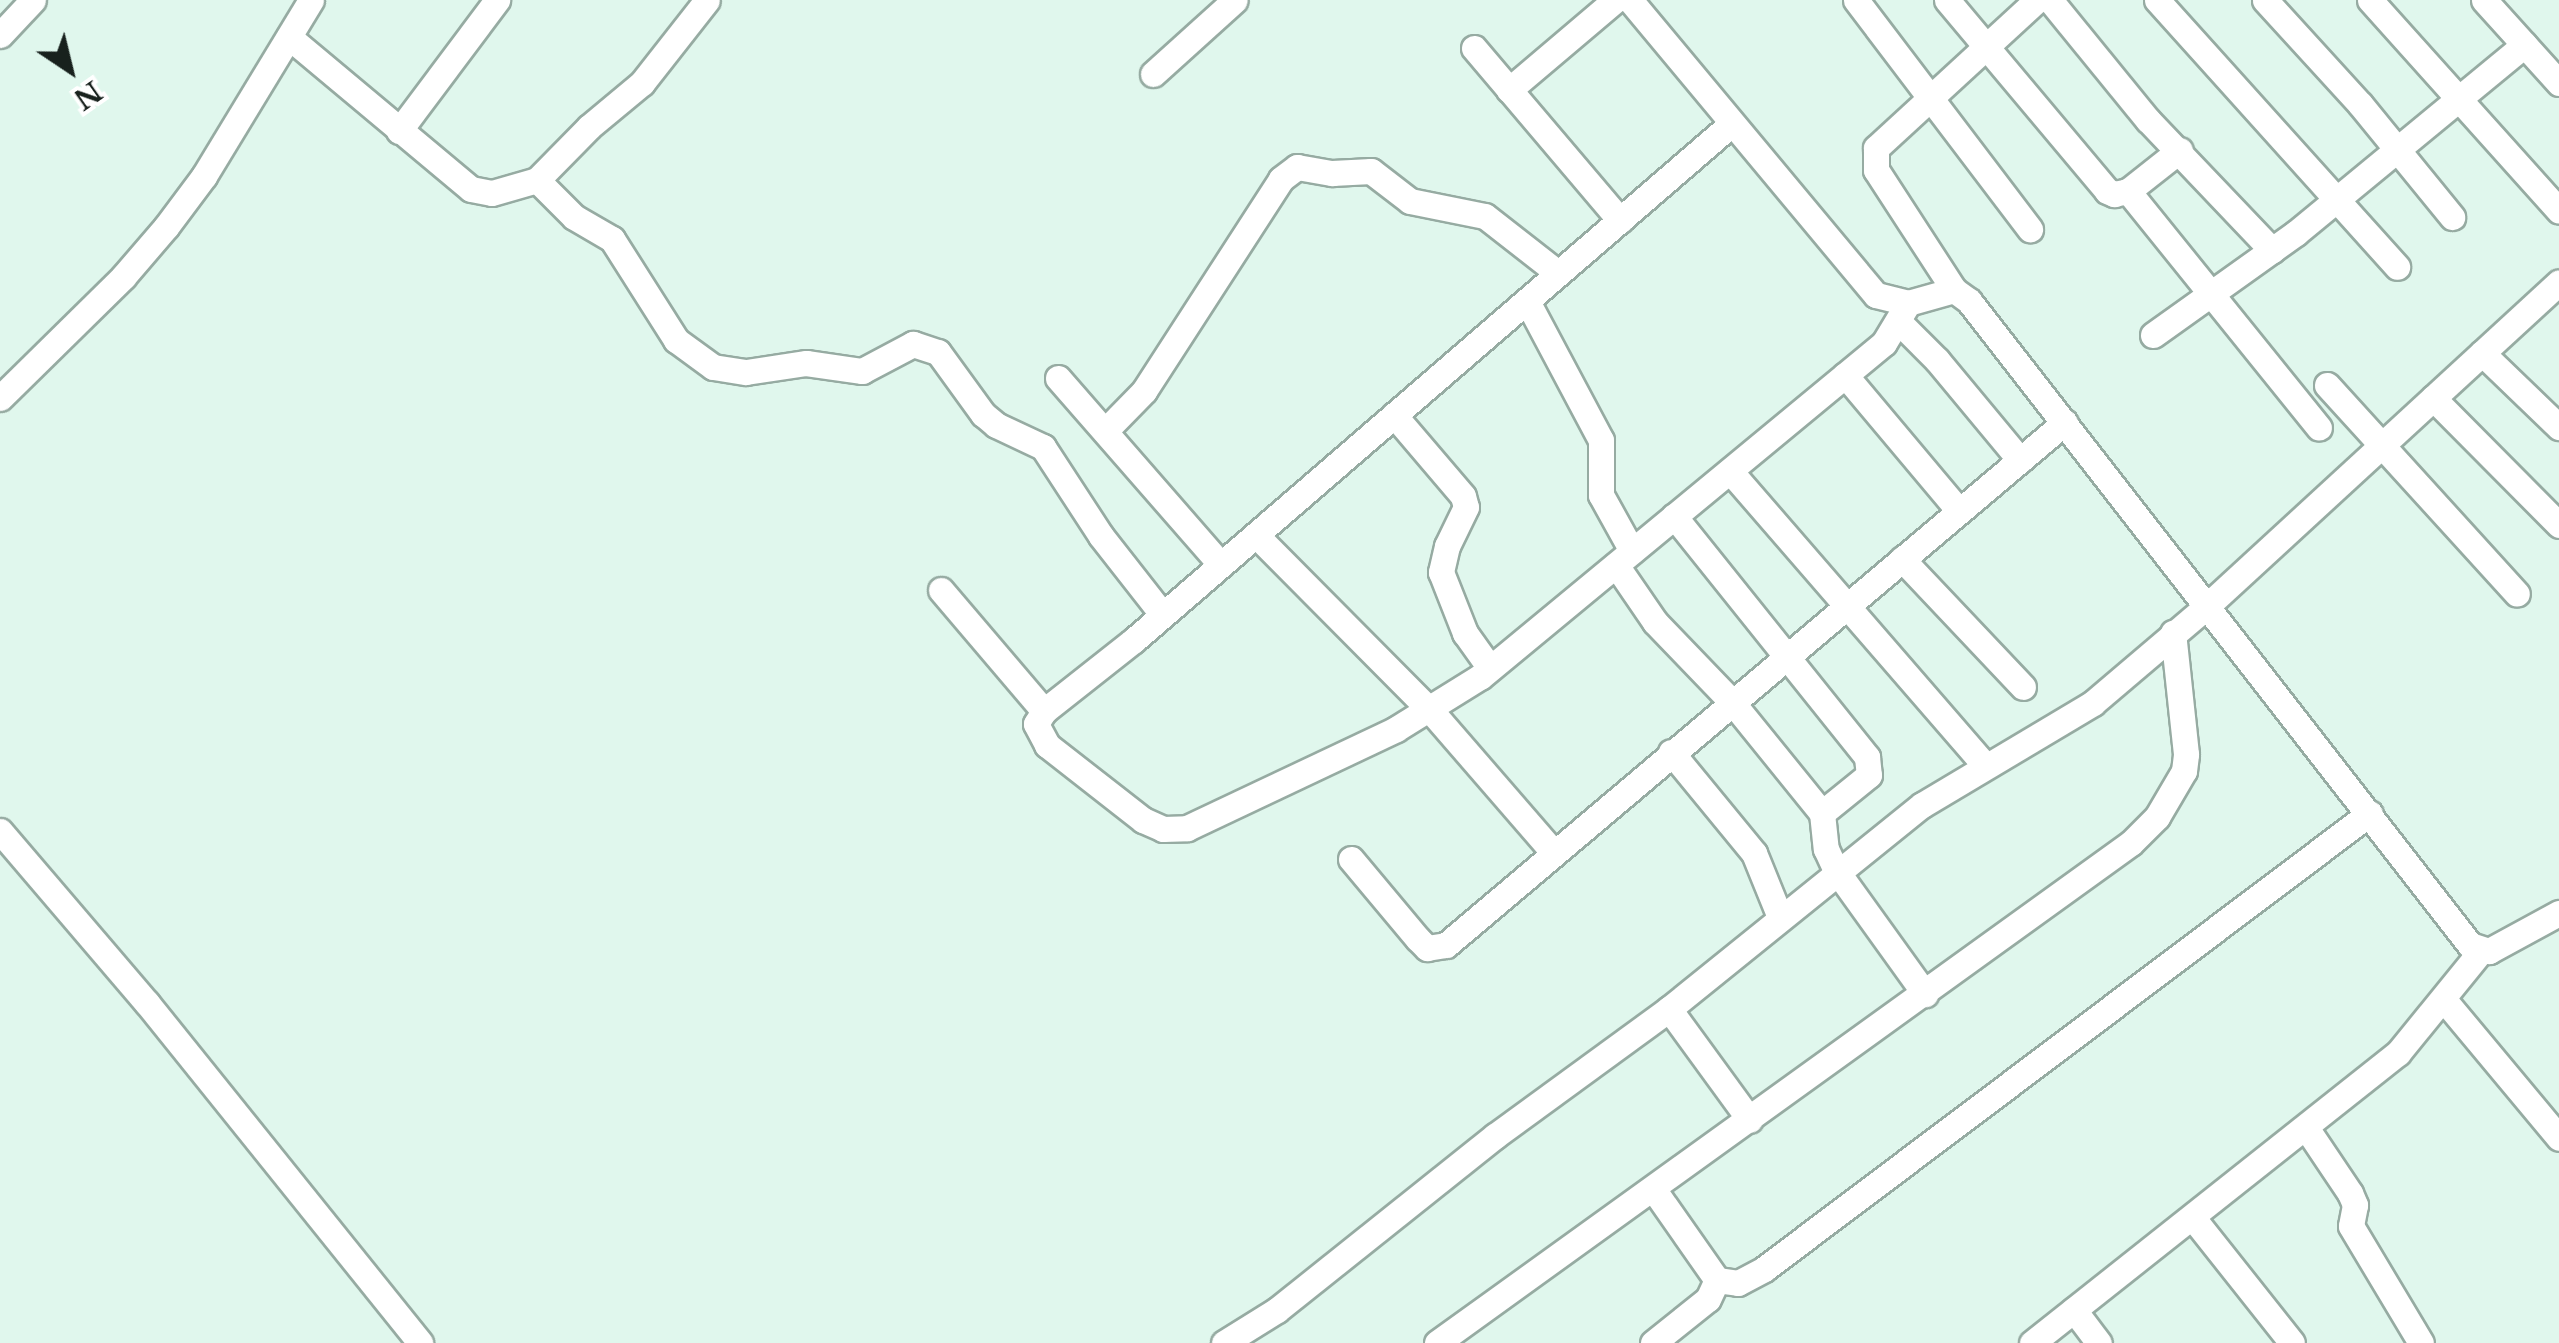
<!DOCTYPE html>
<style>
body{margin:0}
#map{position:relative;width:2559px;height:1343px;overflow:hidden;background:#e0f7ed;font-family:"Libre Baskerville",serif}
div>[style]{position:absolute}
.roads{filter:drop-shadow(2px 0 #96aba2) drop-shadow(-2px 0 #96aba2) drop-shadow(0 2px #96aba2) drop-shadow(0 -2px #96aba2)}
.minor>*{height:25px;margin:-12.5px;padding:0 12.5px;transform-origin:12.5px;border-radius:12.5px;background:#fff}
span{translate:-50% -50%;white-space:nowrap;text-align:center;line-height:1.15;-webkit-text-stroke:10px #fff;paint-order:stroke}
.north{position:absolute;left:20px;top:20px;width:100px;height:100px;-webkit-text-stroke:8px #fff;paint-order:stroke;rotate:145deg;font-size:28px;font-weight:700;line-height:40px;text-align:center;color:#18211d}
.north::after{content:'';display:block;margin:auto;width:35px;height:45px;background:#18211d;clip-path:polygon(50% 0,100% 100%,50% 72%,0 100%)}
</style>
<div id="map">
<div class="roads">
<div class="minor">
<i style="left:1630px;top:0;width:384px;rotate:50.2deg"></i>
<i style="left:1876px;top:295px;width:33px;rotate:14deg"></i>
<i style="left:1908px;top:303px;width:48px;rotate:-15.8deg"></i>
<i style="left:1954px;top:290px;width:19px;rotate:36deg"></i>
<i style="left:1969px;top:301px;width:816px;rotate:52.12deg"></i>
<i style="left:2470px;top:945px;width:20px;rotate:18deg"></i>
<i style="left:2489px;top:951px;width:80px;rotate:-28.5deg"></i>
<i style="left:1856px;top:0;width:288px;rotate:52.8deg"></i>
<i style="left:1947px;top:0;width:249px;rotate:50deg"></i>
<i style="left:2107px;top:191px;width:8px;rotate:23deg"></i>
<i style="left:2114px;top:194px;width:14px;rotate:-12deg"></i>
<i style="left:2128px;top:191px;width:66px;rotate:-38.3deg"></i>
<i style="left:2050px;top:0;width:155px;rotate:50.8deg"></i>
<i style="left:2148px;top:120px;width:180px;rotate:46.4deg"></i>
<i style="left:2157px;top:0;width:359px;rotate:48deg"></i>
<i style="left:2265px;top:0;width:141px;rotate:47.6deg"></i>
<i style="left:2360px;top:104px;width:146px;rotate:50.8deg"></i>
<i style="left:2370px;top:0;width:283px;rotate:48.1deg"></i>
<i style="left:2484px;top:0;width:112px;rotate:47.9deg"></i>
<i style="left:0;top:35px;width:48px;rotate:-46.7deg"></i>
<i style="left:289px;top:37px;width:237px;rotate:39.9deg"></i>
<i style="left:471px;top:189px;width:21px;rotate:11deg"></i>
<i style="left:492px;top:193px;width:47px;rotate:-16.1deg"></i>
<i style="left:537px;top:180px;width:74px;rotate:-45.5deg"></i>
<i style="left:589px;top:127px;width:69px;rotate:-39.7deg"></i>
<i style="left:642px;top:83px;width:105px;rotate:-51.9deg"></i>
<i style="left:1474px;top:48px;width:226px;rotate:49.7deg"></i>
<i style="left:1153px;top:74px;width:110px;rotate:-42.1deg"></i>
<i style="left:1509px;top:90px;width:139px;rotate:-40.3deg"></i>
<i style="left:1730px;top:125px;width:788px;rotate:139.17deg"></i>
<i style="left:1134px;top:640px;width:115px;rotate:141.7deg"></i>
<i style="left:1044px;top:711px;width:15px;rotate:122deg"></i>
<i style="left:1036px;top:724px;width:24px;rotate:62deg"></i>
<i style="left:1047px;top:745px;width:122px;rotate:38deg"></i>
<i style="left:1143px;top:820px;width:22px;rotate:24deg"></i>
<i style="left:1163px;top:829px;width:24px;rotate:-2deg"></i>
<i style="left:1187px;top:828px;width:231px;rotate:-25.3deg"></i>
<i style="left:1396px;top:729px;width:99px;rotate:-31.8deg"></i>
<i style="left:1480px;top:677px;width:524px;rotate:-39.58deg"></i>
<i style="left:1884px;top:343px;width:47px;rotate:-59deg"></i>
<i style="left:399px;top:131px;width:164px;rotate:-53.2deg"></i>
<i style="left:537px;top:180px;width:52px;rotate:45deg"></i>
<i style="left:574px;top:217px;width:44px;rotate:30.1deg"></i>
<i style="left:612px;top:239px;width:120px;rotate:57.6deg"></i>
<i style="left:676px;top:340px;width:46px;rotate:36.1deg"></i>
<i style="left:713px;top:367px;width:33px;rotate:9deg"></i>
<i style="left:746px;top:372px;width:61px;rotate:-8.5deg"></i>
<i style="left:806px;top:363px;width:57px;rotate:8.1deg"></i>
<i style="left:862px;top:371px;width:58px;rotate:-27.9deg"></i>
<i style="left:913px;top:344px;width:26px;rotate:18deg"></i>
<i style="left:938px;top:352px;width:77px;rotate:54deg"></i>
<i style="left:983px;top:414px;width:17px;rotate:40deg"></i>
<i style="left:996px;top:425px;width:52px;rotate:25.1deg"></i>
<i style="left:1043px;top:447px;width:106px;rotate:56.9deg"></i>
<i style="left:1101px;top:536px;width:100px;rotate:51.9deg"></i>
<i style="left:2128px;top:191px;width:304px;rotate:51.1deg"></i>
<i style="left:1954px;top:290px;width:143px;rotate:-123deg"></i>
<i style="left:1876px;top:170px;width:22px;rotate:-90deg"></i>
<i style="left:1876px;top:148px;width:219px;rotate:-42.6deg"></i>
<i style="left:1527px;top:301px;width:157px;rotate:62deg"></i>
<i style="left:1601px;top:440px;width:55px;rotate:90deg"></i>
<i style="left:1601px;top:495px;width:64px;rotate:61deg"></i>
<i style="left:1898px;top:321px;width:55px;rotate:45deg"></i>
<i style="left:1937px;top:360px;width:130px;rotate:50.3deg"></i>
<i style="left:2153px;top:335px;width:176px;rotate:-35.5deg"></i>
<i style="left:2296px;top:233px;width:296px;rotate:-39.5deg"></i>
<i style="left:2482px;top:353px;width:107px;rotate:43.9deg"></i>
<i style="left:1845px;top:375px;width:177px;rotate:50deg"></i>
<i style="left:1058px;top:378px;width:248px;rotate:48.9deg"></i>
<i style="left:2327px;top:385px;width:282px;rotate:47.7deg"></i>
<i style="left:0;top:398px;width:173px;rotate:-44.5deg"></i>
<i style="left:123px;top:277px;width:66px;rotate:-49.3deg"></i>
<i style="left:166px;top:227px;width:64px;rotate:-53.3deg"></i>
<i style="left:204px;top:176px;width:206px;rotate:-58.7deg"></i>
<i style="left:2433px;top:398px;width:179px;rotate:45.2deg"></i>
<i style="left:1394px;top:415px;width:106px;rotate:49.6deg"></i>
<i style="left:1463px;top:496px;width:11px;rotate:75deg"></i>
<i style="left:1466px;top:507px;width:43px;rotate:116deg"></i>
<i style="left:1447px;top:546px;width:27px;rotate:103deg"></i>
<i style="left:1441px;top:572px;width:66px;rotate:68.5deg"></i>
<i style="left:1465px;top:633px;width:43px;rotate:54.5deg"></i>
<i style="left:1105px;top:431px;width:56px;rotate:-45.7deg"></i>
<i style="left:1144px;top:391px;width:252px;rotate:-57.1deg"></i>
<i style="left:1281px;top:179px;width:20px;rotate:-37deg"></i>
<i style="left:1297px;top:167px;width:36px;rotate:10deg"></i>
<i style="left:1332px;top:173px;width:39px;rotate:-3deg"></i>
<i style="left:1371px;top:171px;width:49px;rotate:37.6deg"></i>
<i style="left:1410px;top:201px;width:76px;rotate:11.3deg"></i>
<i style="left:1485px;top:216px;width:93px;rotate:38deg"></i>
<i style="left:1730px;top:471px;width:389px;rotate:49.1deg"></i>
<i style="left:1674px;top:516px;width:309px;rotate:51.3deg"></i>
<i style="left:1867px;top:757px;width:18px;rotate:84deg"></i>
<i style="left:1869px;top:775px;width:60px;rotate:141deg"></i>
<i style="left:1256px;top:535px;width:248px;rotate:45.2deg"></i>
<i style="left:1431px;top:711px;width:186px;rotate:49.1deg"></i>
<i style="left:1902px;top:559px;width:176px;rotate:46.6deg"></i>
<i style="left:1616px;top:565px;width:69px;rotate:55.6deg"></i>
<i style="left:1655px;top:622px;width:111px;rotate:46.1deg"></i>
<i style="left:1732px;top:702px;width:143px;rotate:51deg"></i>
<i style="left:1822px;top:813px;width:36px;rotate:84deg"></i>
<i style="left:1826px;top:849px;width:23px;rotate:65deg"></i>
<i style="left:1836px;top:870px;width:153px;rotate:54.3deg"></i>
<i style="left:941px;top:590px;width:159px;rotate:49.6deg"></i>
<i style="left:1671px;top:752px;width:131px;rotate:50.6deg"></i>
<i style="left:1754px;top:853px;width:69px;rotate:67.9deg"></i>
<i style="left:0;top:831px;width:226px;rotate:49.5deg"></i>
<i style="left:147px;top:1003px;width:436px;rotate:51.2deg"></i>
<i style="left:1351px;top:859px;width:104px;rotate:50.1deg"></i>
<i style="left:1418px;top:939px;width:13px;rotate:45deg"></i>
<i style="left:1427px;top:948px;width:19px;rotate:-9deg"></i>
<i style="left:1446px;top:945px;width:810px;rotate:-40.19deg"></i>
<i style="left:2445px;top:1001px;width:178px;rotate:50.2deg"></i>
<i style="left:1669px;top:1009px;width:137px;rotate:53.9deg"></i>
<i style="left:2307px;top:1129px;width:77px;rotate:56.1deg"></i>
<i style="left:2350px;top:1193px;width:13px;rotate:67deg"></i>
<i style="left:2355px;top:1205px;width:21px;rotate:101deg"></i>
<i style="left:2351px;top:1226px;width:136px;rotate:59.1deg"></i>
<i style="left:2193px;top:1218px;width:159px;rotate:51.6deg"></i>
<i style="left:1717px;top:1280px;width:21px;rotate:8deg"></i>
<i style="left:1738px;top:1283px;width:30px;rotate:-28deg"></i>
<i style="left:1764px;top:1269px;width:758px;rotate:-36.96deg"></i>
<i style="left:2074px;top:1310px;width:41px;rotate:52.9deg"></i>
<i style="left:1224px;top:1343px;width:62px;rotate:-31.9deg"></i>
<i style="left:1277px;top:1310px;width:279px;rotate:-38.6deg"></i>
<i style="left:1495px;top:1136px;width:215px;rotate:-36.1deg"></i>
<i style="left:1669px;top:1009px;width:325px;rotate:-38.9deg"></i>
<i style="left:1922px;top:805px;width:199px;rotate:-30.8deg"></i>
<i style="left:2093px;top:703px;width:150px;rotate:-40.4deg"></i>
<i style="left:2207px;top:606px;width:478px;rotate:-42.6deg"></i>
<i style="left:1437px;top:1343px;width:855px;rotate:-35.77deg"></i>
<i style="left:2131px;top:843px;width:37px;rotate:-45deg"></i>
<i style="left:2157px;top:817px;width:53px;rotate:-59.6deg"></i>
<i style="left:2184px;top:771px;width:17px;rotate:-83deg"></i>
<i style="left:2186px;top:754px;width:122px;rotate:-96.1deg"></i>
<i style="left:1653px;top:1343px;width:70px;rotate:-38.7deg"></i>
<i style="left:1708px;top:1299px;width:21px;rotate:-65deg"></i>
<i style="left:1717px;top:1280px;width:110px;rotate:-125deg"></i>
<i style="left:2032px;top:1343px;width:467px;rotate:-38.4deg"></i>
<i style="left:2398px;top:1053px;width:132px;rotate:-50.9deg"></i>
</div>
</div>
<div class="north">N</div>
</div>
